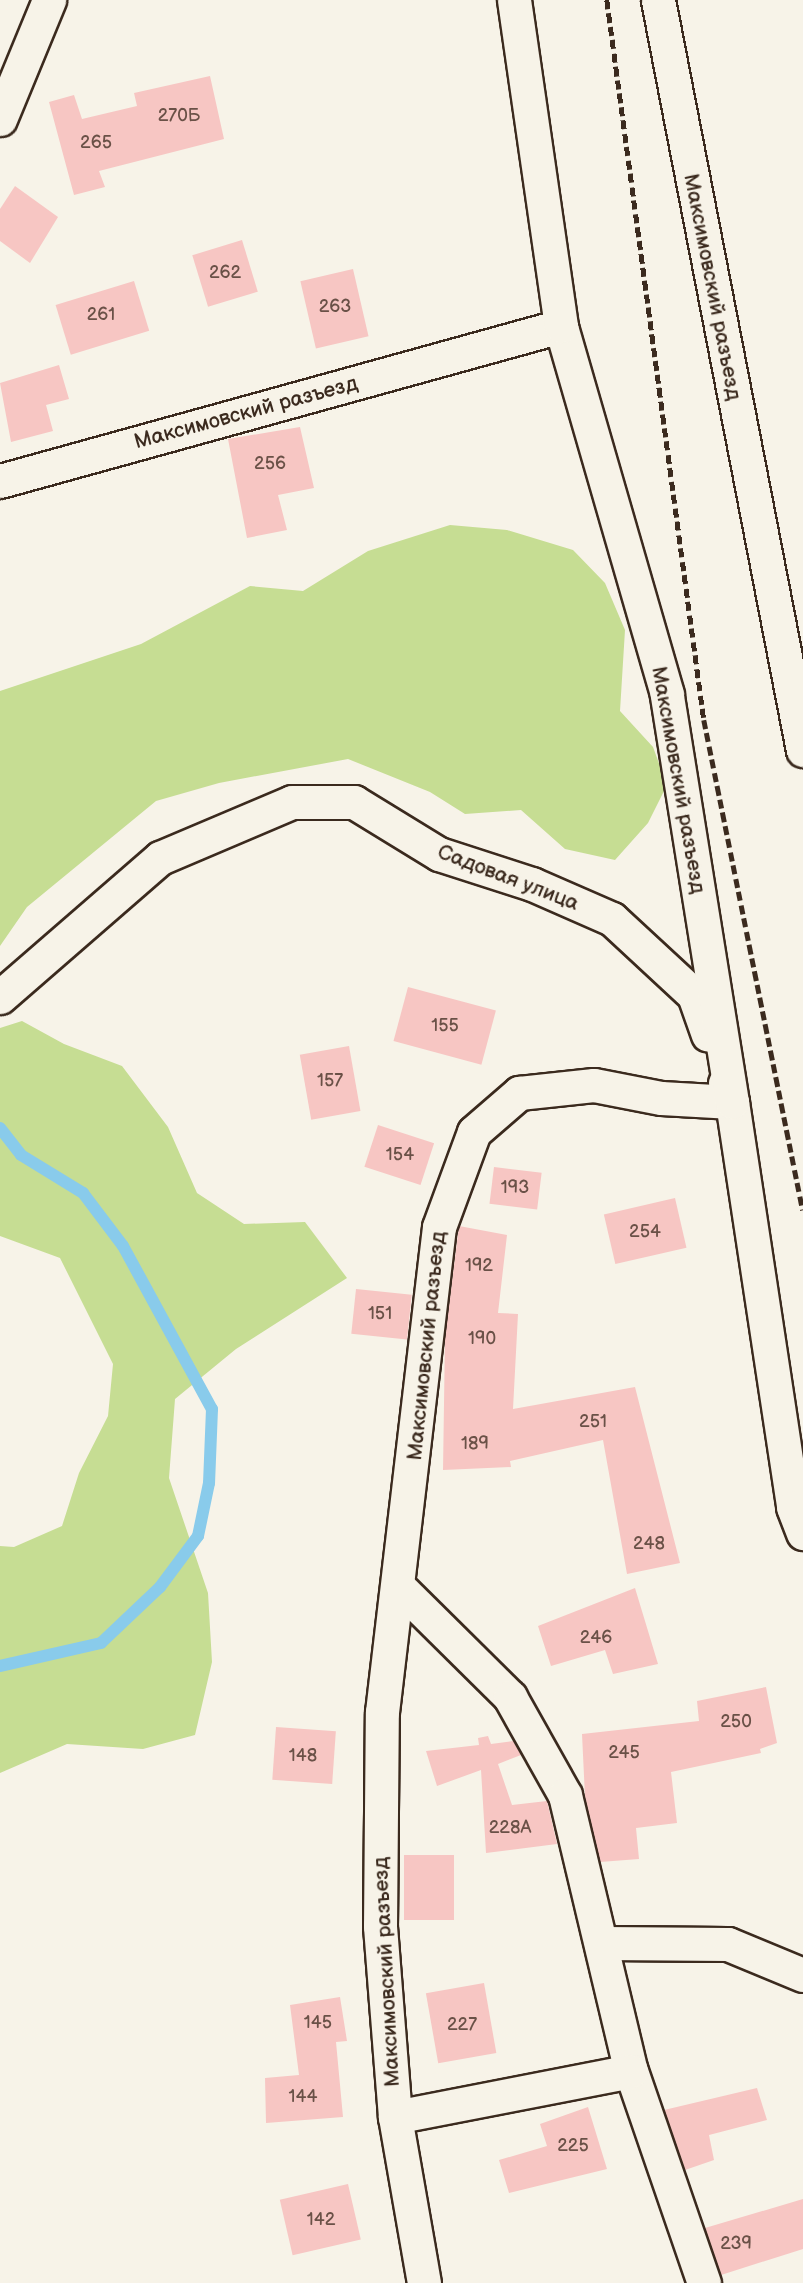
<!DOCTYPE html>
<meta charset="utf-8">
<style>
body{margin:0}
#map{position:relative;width:803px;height:2283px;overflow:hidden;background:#f7f3e8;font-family:"Balsamiq Sans",sans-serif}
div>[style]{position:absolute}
.green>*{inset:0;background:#c6dd93}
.stream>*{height:12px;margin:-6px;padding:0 6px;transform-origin:6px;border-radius:6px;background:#89cbeb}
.building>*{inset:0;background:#f7c6c3;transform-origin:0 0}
.roads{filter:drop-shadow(2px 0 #3b2a1e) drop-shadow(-2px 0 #3b2a1e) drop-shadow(0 2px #3b2a1e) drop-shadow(0 -2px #3b2a1e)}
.minor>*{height:33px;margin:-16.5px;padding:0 16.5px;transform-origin:16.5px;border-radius:16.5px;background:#f7f3e8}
.rail>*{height:4.5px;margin-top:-2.25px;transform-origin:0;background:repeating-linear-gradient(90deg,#3b2a1e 0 9px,transparent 0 13.5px)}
span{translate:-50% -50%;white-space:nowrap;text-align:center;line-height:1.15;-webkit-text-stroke:4.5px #f7f3e8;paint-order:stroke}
.number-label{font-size:18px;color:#6a5147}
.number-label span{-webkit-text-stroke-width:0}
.street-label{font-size:21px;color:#3b2a1e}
</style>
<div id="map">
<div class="green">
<i style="clip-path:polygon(450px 525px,507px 530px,573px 550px,605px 583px,625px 630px,620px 711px,653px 747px,667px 785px,648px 823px,615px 860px,565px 849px,521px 810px,465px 814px,430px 792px,348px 759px,219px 783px,156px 801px,27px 907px,0 946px,0 691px,141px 644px,250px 586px,303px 591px,368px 551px)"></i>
<i style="clip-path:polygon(22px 1021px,64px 1044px,122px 1066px,168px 1127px,197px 1193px,244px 1224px,305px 1222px,347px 1278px,236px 1349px,175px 1399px,169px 1478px,208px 1593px,212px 1662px,195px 1735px,143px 1749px,67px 1744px,0 1773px,0 1546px,14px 1547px,62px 1526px,79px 1473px,108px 1416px,113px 1364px,60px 1258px,0 1236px,0 1028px)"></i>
</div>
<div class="stream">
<i style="left:0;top:1128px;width:34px;rotate:52deg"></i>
<i style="left:21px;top:1155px;width:73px;rotate:31.5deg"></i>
<i style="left:83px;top:1193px;width:66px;rotate:53deg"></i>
<i style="left:123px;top:1246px;width:186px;rotate:61.4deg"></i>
<i style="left:212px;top:1409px;width:74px;rotate:92.3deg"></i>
<i style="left:209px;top:1483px;width:54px;rotate:101.7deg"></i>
<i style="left:198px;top:1536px;width:64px;rotate:126.7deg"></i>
<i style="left:160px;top:1587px;width:81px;rotate:136.5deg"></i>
<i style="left:101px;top:1643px;width:104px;rotate:167.2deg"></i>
</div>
<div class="building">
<i style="clip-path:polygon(210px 76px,224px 139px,99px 171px,105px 187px,74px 195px,49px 102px,74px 95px,82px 119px,137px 106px,134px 93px)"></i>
<i style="clip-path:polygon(15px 186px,58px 217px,30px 263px,0 241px,0 209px)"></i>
<i style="left:242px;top:240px;width:54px;height:52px;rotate:73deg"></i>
<i style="left:353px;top:269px;width:69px;height:54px;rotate:77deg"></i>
<i style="left:134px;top:281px;width:52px;height:82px;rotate:73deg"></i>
<i style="clip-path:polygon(59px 365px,69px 399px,46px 405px,53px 431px,11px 442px,0 383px)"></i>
<i style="clip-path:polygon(300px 427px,314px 488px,278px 495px,287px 530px,247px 538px,228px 439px)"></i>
<i style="left:408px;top:987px;width:91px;height:56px;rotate:15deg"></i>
<i style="left:349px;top:1046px;width:66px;height:50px;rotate:80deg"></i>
<i style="left:378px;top:1125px;width:59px;height:44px;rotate:18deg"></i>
<i style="left:494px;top:1167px;width:48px;height:37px;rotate:7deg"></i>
<i style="left:675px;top:1198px;width:51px;height:73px;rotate:77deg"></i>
<i style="clip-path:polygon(459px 1226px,507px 1235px,498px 1313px,518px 1314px,513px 1409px,635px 1387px,680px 1563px,627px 1574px,603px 1440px,510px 1461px,511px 1467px,443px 1470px,445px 1337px)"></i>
<i style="left:356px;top:1289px;width:56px;height:45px;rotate:6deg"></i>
<i style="clip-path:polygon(635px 1588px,658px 1664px,613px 1674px,605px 1650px,551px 1666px,538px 1626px)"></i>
<i style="clip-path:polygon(766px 1687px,777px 1743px,760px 1749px,761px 1753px,671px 1772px,677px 1823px,636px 1828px,639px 1859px,600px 1862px,585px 1797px,582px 1734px,699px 1721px,697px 1701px)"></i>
<i style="left:276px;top:1727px;width:60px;height:53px;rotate:4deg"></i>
<i style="clip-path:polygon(488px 1736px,491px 1744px,513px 1741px,521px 1755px,498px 1764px,512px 1805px,547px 1801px,557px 1844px,486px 1853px,481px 1770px,437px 1786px,426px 1751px,479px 1745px,478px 1738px)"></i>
<i style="left:404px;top:1855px;width:50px;height:65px"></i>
<i style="left:484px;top:1983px;width:71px;height:59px;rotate:80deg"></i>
<i style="clip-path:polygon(340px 1997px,347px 2041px,336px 2042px,343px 2117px,266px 2123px,265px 2078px,299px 2075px,290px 2005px)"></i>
<i style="clip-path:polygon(757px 2088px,767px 2120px,709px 2135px,714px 2160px,685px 2170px,664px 2110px)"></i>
<i style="clip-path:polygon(588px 2107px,607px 2169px,509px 2193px,499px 2160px,547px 2146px,540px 2124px)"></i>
<i style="left:348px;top:2184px;width:57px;height:70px;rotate:77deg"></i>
<i style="clip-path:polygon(803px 2199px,803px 2249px,721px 2275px,705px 2228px)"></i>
</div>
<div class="roads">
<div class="minor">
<i style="left:658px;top:0;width:764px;rotate:79.06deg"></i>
<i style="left:0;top:119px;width:129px;rotate:-67.6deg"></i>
<i style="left:0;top:481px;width:582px;rotate:-15.45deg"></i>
<i style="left:0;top:997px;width:212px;rotate:-41deg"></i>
<i style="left:160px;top:858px;width:143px;rotate:-23deg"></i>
<i style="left:292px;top:802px;width:62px"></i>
<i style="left:354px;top:802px;width:100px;rotate:31.5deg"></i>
<i style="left:439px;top:854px;width:98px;rotate:17.9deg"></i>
<i style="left:532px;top:884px;width:87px;rotate:23.6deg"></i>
<i style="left:612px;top:919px;width:112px;rotate:42.8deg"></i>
<i style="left:694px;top:995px;width:42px;rotate:70.7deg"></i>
<i style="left:725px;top:1083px;width:20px;rotate:70deg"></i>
<i style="left:732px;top:1102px;width:410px;rotate:81.4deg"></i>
<i style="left:793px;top:1507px;width:28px;rotate:69deg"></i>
<i style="left:400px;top:1588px;width:155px;rotate:44.7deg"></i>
<i style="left:510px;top:1697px;width:112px;rotate:60.7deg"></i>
<i style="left:565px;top:1795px;width:284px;rotate:76.6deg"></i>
<i style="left:631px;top:2071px;width:224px;rotate:71deg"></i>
<i style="left:603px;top:1943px;width:125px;rotate:0.5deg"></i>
<i style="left:728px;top:1944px;width:81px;rotate:22.5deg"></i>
<i style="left:395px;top:2117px;width:240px;rotate:-11deg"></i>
<i style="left:424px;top:2283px;width:169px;rotate:-99.9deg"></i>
<i style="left:395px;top:2117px;width:192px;rotate:-94.5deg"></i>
<i style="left:380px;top:1926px;width:214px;rotate:-89.5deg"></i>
<i style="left:382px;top:1712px;width:488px;rotate:-83.3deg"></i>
<i style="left:439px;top:1227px;width:101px;rotate:-69.8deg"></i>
<i style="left:474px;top:1132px;width:60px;rotate:-40.9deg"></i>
<i style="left:519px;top:1093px;width:75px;rotate:-6.1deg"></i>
<i style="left:594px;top:1085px;width:68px;rotate:11deg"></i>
<i style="left:661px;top:1098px;width:71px;rotate:3.2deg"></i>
<i style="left:732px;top:1102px;width:413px;rotate:-99.1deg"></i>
<i style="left:667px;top:694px;width:383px;rotate:-106.1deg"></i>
<i style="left:561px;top:326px;width:329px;rotate:-98.2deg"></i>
</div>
</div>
<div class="rail">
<i style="left:607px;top:0;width:727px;rotate:82.33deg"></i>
<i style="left:704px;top:720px;width:500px;rotate:78.6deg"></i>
</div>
<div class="number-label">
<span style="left:179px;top:116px">270Б</span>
<span style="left:96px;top:143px">265</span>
<span style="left:225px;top:273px">262</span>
<span style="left:335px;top:307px">263</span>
<span style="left:101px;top:315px">261</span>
<span style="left:270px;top:464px">256</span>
<span style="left:445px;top:1026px">155</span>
<span style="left:330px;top:1081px">157</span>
<span style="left:400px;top:1155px">154</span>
<span style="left:515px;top:1188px">193</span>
<span style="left:645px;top:1232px">254</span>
<span style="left:479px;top:1266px">192</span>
<span style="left:380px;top:1314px">151</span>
<span style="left:482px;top:1339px">190</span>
<span style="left:593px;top:1422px">251</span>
<span style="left:475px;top:1444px">189</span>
<span style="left:649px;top:1544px">248</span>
<span style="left:596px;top:1638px">246</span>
<span style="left:736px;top:1722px">250</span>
<span style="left:624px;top:1753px">245</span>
<span style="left:303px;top:1756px">148</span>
<span style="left:510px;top:1828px">228А</span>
<span style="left:318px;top:2023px">145</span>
<span style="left:462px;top:2025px">227</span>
<span style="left:303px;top:2097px">144</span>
<span style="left:573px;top:2146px">225</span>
<span style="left:321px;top:2220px">142</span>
<span style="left:736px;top:2244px">239</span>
</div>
<div class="street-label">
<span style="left:712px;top:287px;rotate:79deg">Максимовский разъезд</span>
<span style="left:246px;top:413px;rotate:-15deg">Максимовский разъезд</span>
<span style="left:678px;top:780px;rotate:80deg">Максимовский разъезд</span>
<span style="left:508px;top:878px;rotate:21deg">Садовая улица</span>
<span style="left:427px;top:1346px;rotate:-84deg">Максимовский разъезд</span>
<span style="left:387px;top:1972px;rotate:-93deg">Максимовский разъезд</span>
</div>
</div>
